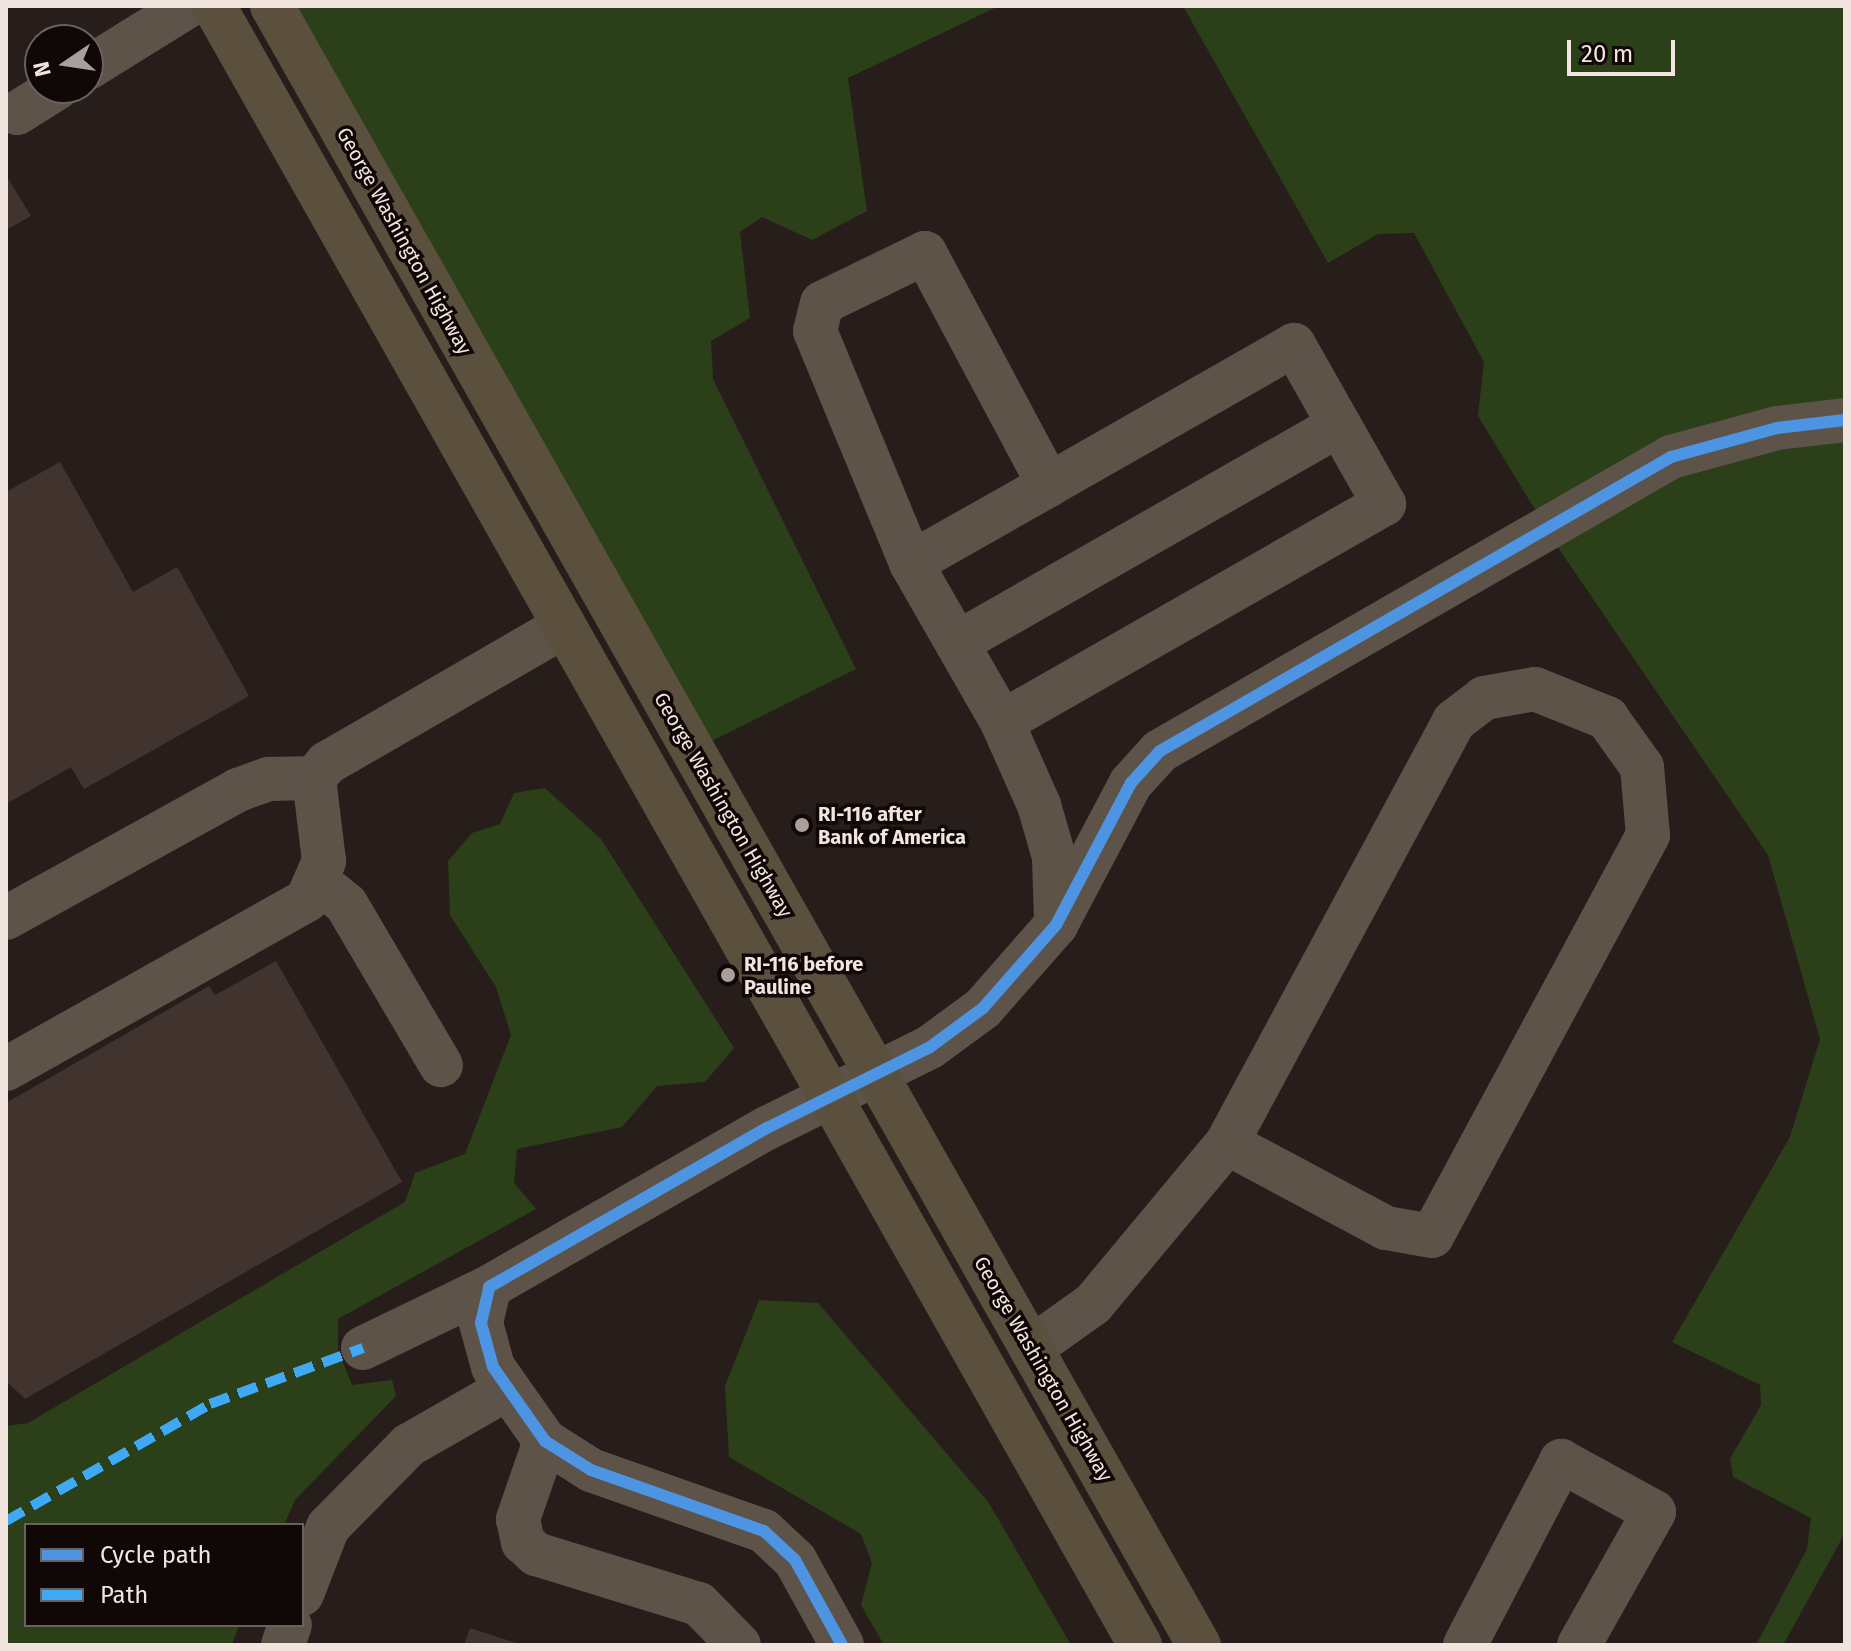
<!DOCTYPE html>
<style>
body{margin:0}
#map{position:relative;width:1851px;height:1651px;overflow:hidden;background:#271e1b;font-family:"Fira Sans",sans-serif}
div>[style]{position:absolute}
.green>*{inset:0;background:#2b3f19}
.building>*{inset:0;background:#41342f}
.minor>*{height:44px;margin:-22px;padding:0 22px;transform-origin:22px;border-radius:22px;background:#5d5349}
.major>*{height:44px;margin:-22px;padding:0 22px;transform-origin:22px;border-radius:22px;background:#5b4f3e}
.quiet>*{height:10px;margin-top:-5px;transform-origin:0;background:repeating-linear-gradient(90deg,#3fa9f5 0 20px,transparent 0 30px)}
.cycleway>*{height:12px;margin:-6px;padding:0 6px;transform-origin:6px;border-radius:6px;background:#4d94e3}
.dots>*{width:22px;height:22px;translate:-50% -50%;box-sizing:border-box;border:4px solid #0f0806;border-radius:50%}
span{translate:-50% -50%;white-space:nowrap;text-align:center;line-height:1.15;-webkit-text-stroke:7px #0f0806;paint-order:stroke}
.street-label{font-size:20px;color:#f2e5e0}
.poi-label{font-size:20px;color:#f2e5e0;font-weight:700}
.left{translate:0 -50%;text-align:left}
.frame{position:absolute;inset:0;border:8px solid #f2e5e0;pointer-events:none}
.legend{position:absolute;left:24px;top:1523px;width:280px;height:104px;box-sizing:border-box;background:#0f0806;border:2px solid #6a605d;margin:0;padding:10px 14px;list-style:none;font-size:24px;color:#f2e5e0}
.legend li{display:flex;align-items:center;gap:16px;height:40px}
.legend b{width:40px;border:2px solid #6a605d}
.north{position:absolute;left:24px;top:24px;width:80px;height:80px;box-sizing:border-box;background:#0f0806;border:2px solid #6a605d;border-radius:50%;rotate:257deg;font-size:22px;font-weight:700;line-height:32px;text-align:center;color:#f2e5e0}
.north::after{content:'';display:block;margin:auto;width:28px;height:36px;background:#ab9f9b;clip-path:polygon(50% 0,100% 100%,50% 72%,0 100%)}
.scale{position:absolute;left:1567px;top:40px;width:108px;height:36px;box-sizing:border-box;border:4px solid #f2e5e0;border-top:0;padding-left:10px;font-size:24px;line-height:28px;white-space:nowrap;color:#f2e5e0;-webkit-text-stroke:6px #0f0806;paint-order:stroke}
</style>
<div id="map">
<div class="green">
<i style="clip-path:polygon(288px 6px,999px 6px,848px 78px,867px 211px,812px 240px,762px 217px,740px 232px,750px 318px,711px 341px,713px 379px,856px 669px,708px 743px)"></i>
<i style="clip-path:polygon(1183px 6px,1845px 6px,1845px 1533px,1783px 1645px,1756px 1645px,1807px 1549px,1811px 1518px,1733px 1477px,1730px 1459px,1761px 1405px,1760px 1385px,1672px 1342px,1790px 1137px,1820px 1039px,1768px 855px,1559px 549px,1478px 416px,1484px 362px,1414px 233px,1378px 234px,1328px 263px)"></i>
<i style="clip-path:polygon(545px 788px,601px 839px,734px 1048px,705px 1082px,657px 1086px,622px 1127px,517px 1149px,514px 1183px,536px 1209px,338px 1319px,338px 1350px,352px 1385px,392px 1380px,396px 1396px,295px 1500px,284px 1525px,26px 1525px,26px 1625px,239px 1625px,232px 1645px,6px 1645px,6px 1426px,28px 1423px,405px 1202px,415px 1173px,465px 1154px,511px 1035px,496px 987px,450px 915px,448px 861px,472px 833px,500px 824px,514px 793px)"></i>
<i style="clip-path:polygon(759px 1300px,818px 1303px,989px 1503px,1071px 1645px,884px 1645px,861px 1605px,872px 1563px,861px 1534px,729px 1457px,725px 1386px)"></i>
</div>
<div class="building">
<i style="clip-path:polygon(6px 175px,31px 216px,6px 230px)"></i>
<i style="clip-path:polygon(60px 462px,133px 592px,177px 567px,249px 696px,84px 789px,71px 767px,6px 804px,6px 492px)"></i>
<i style="clip-path:polygon(276px 961px,402px 1182px,25px 1399px,6px 1381px,6px 1103px,209px 986px,215px 995px)"></i>
<i style="clip-path:polygon(470px 1628px,519px 1644px,519px 1645px,464px 1645px)"></i>
</div>
<div class="minor">
<i style="left:88px;top:68px;width:118px;rotate:-31.8deg"></i>
<i style="left:17px;top:113px;width:47px;rotate:-32deg"></i>
<i style="left:911px;top:563px;width:159px;rotate:-29.5deg"></i>
<i style="left:1049px;top:485px;width:263px;rotate:-118.1deg"></i>
<i style="left:925px;top:253px;width:114px;rotate:154.1deg"></i>
<i style="left:822px;top:303px;width:29px;rotate:104deg"></i>
<i style="left:815px;top:331px;width:251px;rotate:67.5deg"></i>
<i style="left:911px;top:563px;width:183px;rotate:60.2deg"></i>
<i style="left:1002px;top:722px;width:91px;rotate:66deg"></i>
<i style="left:1039px;top:805px;width:54px;rotate:73.9deg"></i>
<i style="left:1054px;top:857px;width:62px;rotate:88.2deg"></i>
<i style="left:957px;top:643px;width:440px;rotate:-29.7deg"></i>
<i style="left:1002px;top:722px;width:440px;rotate:-29.7deg"></i>
<i style="left:1384px;top:504px;width:183px;rotate:-119.5deg"></i>
<i style="left:1294px;top:345px;width:282px;rotate:150.3deg"></i>
<i style="left:320px;top:883px;width:33px;rotate:39deg"></i>
<i style="left:346px;top:904px;width:187px;rotate:59.5deg"></i>
<i style="left:6px;top:918px;width:265px;rotate:-28.9deg"></i>
<i style="left:238px;top:790px;width:33px;rotate:-20deg"></i>
<i style="left:269px;top:779px;width:45px;rotate:-1.3deg"></i>
<i style="left:6px;top:1069px;width:345px;rotate:-29.3deg"></i>
<i style="left:307px;top:900px;width:43px;rotate:-66.4deg"></i>
<i style="left:324px;top:861px;width:84px;rotate:-96.9deg"></i>
<i style="left:314px;top:778px;width:20px;rotate:-49deg"></i>
<i style="left:327px;top:763px;width:274px;rotate:-30deg"></i>
<i style="left:363px;top:1348px;width:140px;rotate:-25.8deg"></i>
<i style="left:1031px;top:1348px;width:76px;rotate:-35.4deg"></i>
<i style="left:1093px;top:1304px;width:209px;rotate:-50.2deg"></i>
<i style="left:1227px;top:1143px;width:479px;rotate:-61.7deg"></i>
<i style="left:1454px;top:721px;width:38px;rotate:-37deg"></i>
<i style="left:1484px;top:698px;width:52px;rotate:-10deg"></i>
<i style="left:1535px;top:689px;width:78px;rotate:21.9deg"></i>
<i style="left:1607px;top:718px;width:60px;rotate:54.5deg"></i>
<i style="left:1642px;top:767px;width:68px;rotate:85deg"></i>
<i style="left:1648px;top:835px;width:455px;rotate:118.3deg"></i>
<i style="left:1432px;top:1236px;width:47px;rotate:-170.1deg"></i>
<i style="left:1386px;top:1228px;width:180px;rotate:-151.9deg"></i>
<i style="left:545px;top:1441px;width:83px;rotate:109.1deg"></i>
<i style="left:518px;top:1519px;width:24px;rotate:78deg"></i>
<i style="left:523px;top:1542px;width:18px;rotate:43deg"></i>
<i style="left:536px;top:1554px;width:170px;rotate:17.1deg"></i>
<i style="left:699px;top:1604px;width:57px;rotate:45.7deg"></i>
<i style="left:302px;top:1594px;width:72px;rotate:-68.8deg"></i>
<i style="left:328px;top:1527px;width:115px;rotate:-45.4deg"></i>
<i style="left:409px;top:1445px;width:111px;rotate:-29.8deg"></i>
<i style="left:283px;top:1645px;width:21px;rotate:-71deg"></i>
<i style="left:842px;top:1645px;width:97px;rotate:-118.9deg"></i>
<i style="left:795px;top:1560px;width:42px;rotate:-136.9deg"></i>
<i style="left:764px;top:1531px;width:183px;rotate:-160.6deg"></i>
<i style="left:591px;top:1470px;width:54px;rotate:-147.8deg"></i>
<i style="left:545px;top:1441px;width:90px;rotate:-125.1deg"></i>
<i style="left:493px;top:1367px;width:46px;rotate:-105.3deg"></i>
<i style="left:481px;top:1323px;width:37px;rotate:-77deg"></i>
<i style="left:489px;top:1287px;width:320px;rotate:-29.8deg"></i>
<i style="left:767px;top:1128px;width:182px;rotate:-26.4deg"></i>
<i style="left:930px;top:1047px;width:66px;rotate:-36.3deg"></i>
<i style="left:983px;top:1008px;width:111px;rotate:-48.7deg"></i>
<i style="left:1056px;top:925px;width:161px;rotate:-62.2deg"></i>
<i style="left:1131px;top:783px;width:43px;rotate:-47.8deg"></i>
<i style="left:1160px;top:751px;width:590px;rotate:-29.91deg"></i>
<i style="left:1671px;top:457px;width:110px;rotate:-15.3deg"></i>
<i style="left:1777px;top:428px;width:68px;rotate:-6.7deg"></i>
<i style="left:1465px;top:1645px;width:208px;rotate:-62.4deg"></i>
<i style="left:1561px;top:1461px;width:106px;rotate:28.7deg"></i>
<i style="left:1654px;top:1512px;width:153px;rotate:119.4deg"></i>
</div>
<div class="major">
<i style="left:214px;top:6px;width:1882px;rotate:60.53deg"></i>
<i style="left:272px;top:6px;width:1883px;rotate:60.51deg"></i>
</div>
<div class="quiet">
<i style="left:6px;top:1521px;width:235px;rotate:-29.8deg"></i>
<i style="left:210px;top:1404px;width:163px;rotate:-20.1deg"></i>
</div>
<div class="cycleway">
<i style="left:842px;top:1645px;width:97px;rotate:-118.9deg"></i>
<i style="left:795px;top:1560px;width:42px;rotate:-136.9deg"></i>
<i style="left:764px;top:1531px;width:183px;rotate:-160.6deg"></i>
<i style="left:591px;top:1470px;width:54px;rotate:-147.8deg"></i>
<i style="left:545px;top:1441px;width:90px;rotate:-125.1deg"></i>
<i style="left:493px;top:1367px;width:46px;rotate:-105.3deg"></i>
<i style="left:481px;top:1323px;width:37px;rotate:-77deg"></i>
<i style="left:489px;top:1287px;width:320px;rotate:-29.8deg"></i>
<i style="left:767px;top:1128px;width:182px;rotate:-26.4deg"></i>
<i style="left:930px;top:1047px;width:66px;rotate:-36.3deg"></i>
<i style="left:983px;top:1008px;width:111px;rotate:-48.7deg"></i>
<i style="left:1056px;top:925px;width:161px;rotate:-62.2deg"></i>
<i style="left:1131px;top:783px;width:43px;rotate:-47.8deg"></i>
<i style="left:1160px;top:751px;width:590px;rotate:-29.91deg"></i>
<i style="left:1671px;top:457px;width:110px;rotate:-15.3deg"></i>
<i style="left:1777px;top:428px;width:68px;rotate:-6.7deg"></i>
</div>
<div class="dots">
<i style="left:802px;top:825px;background:#ab9f9b"></i>
<i style="left:728px;top:975px;background:#ab9f9b"></i>
</div>
<div class="street-label">
<span style="left:404px;top:241px;rotate:61deg">George Washington Highway</span>
<span style="left:723px;top:805px;rotate:60deg">George Washington Highway</span>
<span style="left:1043px;top:1369px;rotate:60deg">George Washington Highway</span>
</div>
<div class="poi-label">
<span class="left" style="left:818px;top:826px">RI-116 after<br>Bank of America</span>
<span class="left" style="left:744px;top:976px">RI-116 before<br>Pauline</span>
</div>
<div class="frame"></div>
<ul class="legend">
<li><b style="height:10px;background:#4d94e3"></b>Cycle path</li>
<li><b style="height:10px;background:#3fa9f5"></b>Path</li>
</ul>
<div class="north">N</div>
<div class="scale">20 m</div>
</div>
